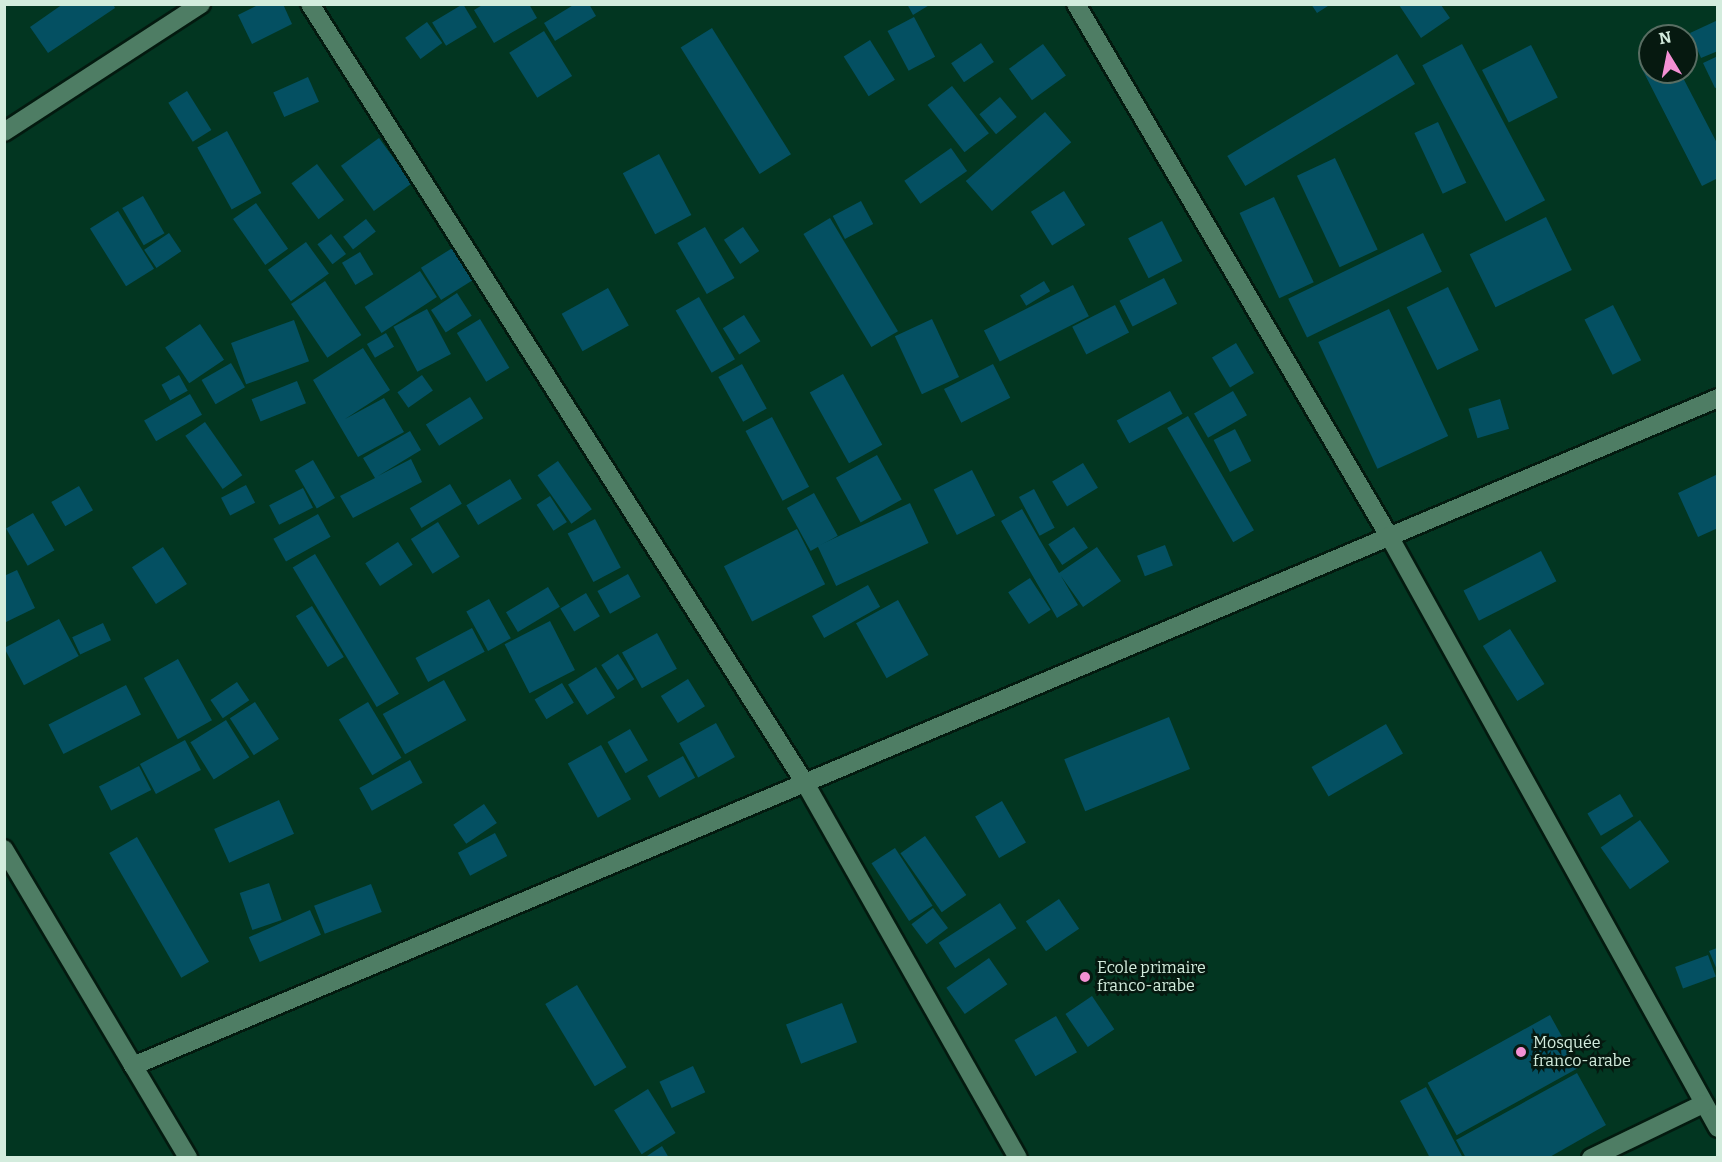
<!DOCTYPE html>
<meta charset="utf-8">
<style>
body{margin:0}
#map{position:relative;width:1722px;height:1162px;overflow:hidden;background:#023621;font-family:Bitter,serif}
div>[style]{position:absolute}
.building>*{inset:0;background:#045062;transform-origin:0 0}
.roads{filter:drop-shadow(2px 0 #031a0f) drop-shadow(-2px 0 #031a0f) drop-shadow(0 2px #031a0f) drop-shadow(0 -2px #031a0f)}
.street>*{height:18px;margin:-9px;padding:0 9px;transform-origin:9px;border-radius:9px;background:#4e7d64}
.dots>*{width:16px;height:16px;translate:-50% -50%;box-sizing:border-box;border:3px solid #061910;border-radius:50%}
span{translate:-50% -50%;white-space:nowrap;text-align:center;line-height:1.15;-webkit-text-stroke:5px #061910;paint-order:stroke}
.poi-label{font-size:16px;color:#d3ecdd}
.left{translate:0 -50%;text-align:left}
.frame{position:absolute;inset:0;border:6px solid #d3ecdd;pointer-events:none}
.north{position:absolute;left:1638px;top:24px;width:60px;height:60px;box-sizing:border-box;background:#061910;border:2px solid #586d62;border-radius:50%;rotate:350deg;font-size:16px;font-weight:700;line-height:24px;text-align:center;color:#d3ecdd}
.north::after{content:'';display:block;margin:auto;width:21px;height:27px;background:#f491d4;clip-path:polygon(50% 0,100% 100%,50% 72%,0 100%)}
</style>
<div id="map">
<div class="building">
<i style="clip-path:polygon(63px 4px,113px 4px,115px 8px,48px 53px,30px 27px)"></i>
<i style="clip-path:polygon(260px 4px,283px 4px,292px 24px,252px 44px,238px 15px)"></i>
<i style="left:463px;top:4px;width:27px;height:36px;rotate:59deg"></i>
<i style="clip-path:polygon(484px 4px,529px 4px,537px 18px,494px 43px,474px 10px)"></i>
<i style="clip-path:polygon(575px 4px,589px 4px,596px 16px,555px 41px,544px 23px)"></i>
<i style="clip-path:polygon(907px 4px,931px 4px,913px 15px)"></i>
<i style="clip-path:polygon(1311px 4px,1331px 4px,1317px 13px)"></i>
<i style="clip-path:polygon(1399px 5px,1441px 5px,1450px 18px,1421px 38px)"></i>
<i style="left:914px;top:17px;width:45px;height:30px;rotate:62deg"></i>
<i style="clip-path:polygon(1718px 20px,1718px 51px,1701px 58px,1690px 33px)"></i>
<i style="left:427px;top:22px;width:26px;height:27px;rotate:54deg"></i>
<i style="left:712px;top:28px;width:149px;height:37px;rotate:58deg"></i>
<i style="left:544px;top:31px;width:53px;height:41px;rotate:58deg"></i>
<i style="left:870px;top:40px;width:47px;height:31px;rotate:58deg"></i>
<i style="left:981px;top:43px;width:23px;height:36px;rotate:56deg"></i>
<i style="left:1043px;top:44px;width:39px;height:42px;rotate:54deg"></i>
<i style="left:1462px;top:44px;width:177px;height:45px;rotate:62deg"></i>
<i style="left:1531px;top:45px;width:59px;height:55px;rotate:63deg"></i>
<i style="left:1397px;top:54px;width:35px;height:198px;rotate:59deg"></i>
<i style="clip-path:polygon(1718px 56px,1718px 87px,1715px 88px,1703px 63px)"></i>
<i style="clip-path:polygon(1650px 57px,1650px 72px,1680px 72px,1718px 145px,1718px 178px,1702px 186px,1639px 63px)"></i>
<i style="left:308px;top:77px;width:27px;height:38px;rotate:66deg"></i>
<i style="left:952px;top:86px;width:60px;height:31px;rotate:52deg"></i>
<i style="left:187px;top:91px;width:46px;height:22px;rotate:58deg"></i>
<i style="left:1000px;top:97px;width:26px;height:27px;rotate:50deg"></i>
<i style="left:1045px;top:112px;width:40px;height:105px;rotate:49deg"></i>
<i style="left:1438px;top:122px;width:67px;height:26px;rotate:65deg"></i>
<i style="left:227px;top:131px;width:71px;height:34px;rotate:61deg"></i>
<i style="left:379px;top:138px;width:56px;height:47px;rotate:54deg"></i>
<i style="left:951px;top:148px;width:28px;height:57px;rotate:55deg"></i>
<i style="left:659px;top:154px;width:69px;height:41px;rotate:62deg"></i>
<i style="left:1335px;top:158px;width:101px;height:42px;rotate:65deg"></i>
<i style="left:317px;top:164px;width:45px;height:32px;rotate:53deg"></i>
<i style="left:1064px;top:191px;width:40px;height:39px;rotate:58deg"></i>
<i style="left:143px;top:196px;width:43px;height:24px;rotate:60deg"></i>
<i style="left:1274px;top:197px;width:94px;height:38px;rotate:65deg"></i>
<i style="left:861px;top:201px;width:26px;height:32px;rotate:62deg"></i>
<i style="left:256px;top:203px;width:56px;height:28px;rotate:55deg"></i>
<i style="left:118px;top:211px;width:68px;height:33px;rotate:58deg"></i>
<i style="left:1546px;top:217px;width:59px;height:85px;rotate:64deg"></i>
<i style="left:830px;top:218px;width:132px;height:31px;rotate:59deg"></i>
<i style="left:366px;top:219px;width:16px;height:29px;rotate:52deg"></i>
<i style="left:1162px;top:221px;width:45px;height:38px;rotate:63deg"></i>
<i style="left:705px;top:227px;width:59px;height:32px;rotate:60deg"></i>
<i style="left:743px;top:227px;width:29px;height:23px;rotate:56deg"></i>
<i style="left:169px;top:233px;width:22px;height:30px;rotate:56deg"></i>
<i style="left:1423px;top:233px;width:43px;height:150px;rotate:64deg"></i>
<i style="left:331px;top:234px;width:25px;height:17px;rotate:53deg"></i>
<i style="left:306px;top:242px;width:39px;height:47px;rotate:54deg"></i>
<i style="left:454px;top:247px;width:38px;height:39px;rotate:58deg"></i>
<i style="left:360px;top:252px;width:26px;height:21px;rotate:59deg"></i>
<i style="left:420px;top:271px;width:31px;height:66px;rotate:57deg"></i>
<i style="left:1164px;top:278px;width:29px;height:50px;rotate:63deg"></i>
<i style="left:325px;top:281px;width:65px;height:41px;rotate:56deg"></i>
<i style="left:1044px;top:281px;width:12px;height:28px;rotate:59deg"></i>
<i style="left:1073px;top:285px;width:35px;height:100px;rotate:63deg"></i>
<i style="left:1448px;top:287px;width:70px;height:46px;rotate:64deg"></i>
<i style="left:608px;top:288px;width:43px;height:53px;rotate:61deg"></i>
<i style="left:457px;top:293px;width:27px;height:31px;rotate:57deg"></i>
<i style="left:699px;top:297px;width:72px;height:27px;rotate:60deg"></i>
<i style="left:1115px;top:305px;width:31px;height:48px;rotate:63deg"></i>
<i style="left:1613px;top:305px;width:62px;height:32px;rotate:63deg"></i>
<i style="left:427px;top:309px;width:51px;height:38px;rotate:62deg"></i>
<i style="left:1389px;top:309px;width:140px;height:78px;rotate:65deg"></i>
<i style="left:744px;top:315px;width:31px;height:25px;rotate:58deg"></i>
<i style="left:480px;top:319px;width:57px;height:27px;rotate:59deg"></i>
<i style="left:932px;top:319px;width:64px;height:41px;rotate:65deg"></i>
<i style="left:294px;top:320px;width:44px;height:67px;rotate:70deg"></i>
<i style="left:200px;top:324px;width:43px;height:42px;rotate:56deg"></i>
<i style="left:386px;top:333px;width:16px;height:22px;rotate:60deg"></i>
<i style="left:1236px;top:343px;width:35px;height:28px;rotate:59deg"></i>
<i style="clip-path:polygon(363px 348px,390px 390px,345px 419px,384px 398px,404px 432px,358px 457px,313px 380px)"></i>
<i style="left:231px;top:363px;width:28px;height:34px;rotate:60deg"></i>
<i style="left:742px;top:364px;width:51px;height:27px;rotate:61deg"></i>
<i style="left:993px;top:364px;width:38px;height:55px;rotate:63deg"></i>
<i style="left:843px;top:374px;width:81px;height:38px;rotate:61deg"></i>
<i style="left:179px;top:375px;width:18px;height:20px;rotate:61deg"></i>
<i style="left:422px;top:375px;width:19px;height:30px;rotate:55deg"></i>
<i style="left:297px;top:381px;width:24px;height:49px;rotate:68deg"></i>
<i style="left:1170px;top:391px;width:26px;height:61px;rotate:61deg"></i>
<i style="left:1233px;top:391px;width:28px;height:45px;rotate:60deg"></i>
<i style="left:190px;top:394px;width:24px;height:53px;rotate:60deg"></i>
<i style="left:470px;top:397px;width:25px;height:52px;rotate:58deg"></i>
<i style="left:1500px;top:399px;width:31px;height:33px;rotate:73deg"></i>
<i style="left:1188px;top:416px;width:132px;height:24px;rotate:60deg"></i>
<i style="left:772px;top:417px;width:79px;height:30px;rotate:62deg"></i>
<i style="left:205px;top:422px;width:65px;height:24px;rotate:55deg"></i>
<i style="left:1235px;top:429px;width:36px;height:24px;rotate:63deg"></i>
<i style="clip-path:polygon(410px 431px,421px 450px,378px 476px,411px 459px,422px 482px,353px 518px,340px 496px,375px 478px,363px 458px)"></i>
<i style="left:877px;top:455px;width:51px;height:47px;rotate:61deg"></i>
<i style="left:313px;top:460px;width:44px;height:21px;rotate:60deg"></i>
<i style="left:558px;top:461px;width:59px;height:25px;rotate:55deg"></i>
<i style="left:1083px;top:463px;width:29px;height:36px;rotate:59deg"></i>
<i style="left:972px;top:470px;width:51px;height:43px;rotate:63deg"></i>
<i style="clip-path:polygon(1718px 474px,1718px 528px,1698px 537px,1678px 493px)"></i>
<i style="left:510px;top:479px;width:23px;height:51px;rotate:59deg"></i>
<i style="left:450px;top:484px;width:23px;height:47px;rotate:59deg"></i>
<i style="left:246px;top:485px;width:20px;height:28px;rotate:63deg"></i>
<i style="left:79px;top:486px;width:28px;height:32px;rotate:60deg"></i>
<i style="left:303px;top:488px;width:22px;height:38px;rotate:63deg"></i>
<i style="left:1034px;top:489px;width:44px;height:17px;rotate:62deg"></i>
<i style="left:814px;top:493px;width:49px;height:31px;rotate:61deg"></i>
<i style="left:550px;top:496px;width:31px;height:16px;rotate:57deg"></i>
<i style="left:910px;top:503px;width:44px;height:102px;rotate:65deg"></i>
<i style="clip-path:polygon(1022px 509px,1059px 573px,1097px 547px,1121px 581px,1083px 607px,1061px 576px,1078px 605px,1057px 618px,1001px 521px)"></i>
<i style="left:33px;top:513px;width:43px;height:31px;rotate:60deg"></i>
<i style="left:318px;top:514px;width:26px;height:51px;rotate:61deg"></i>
<i style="left:595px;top:519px;width:55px;height:31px;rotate:62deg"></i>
<i style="left:438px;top:522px;width:41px;height:32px;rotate:58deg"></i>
<i style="left:1074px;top:527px;width:25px;height:31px;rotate:56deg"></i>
<i style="left:797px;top:529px;width:62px;height:82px;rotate:63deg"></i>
<i style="left:398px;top:542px;width:27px;height:39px;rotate:57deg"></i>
<i style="left:1165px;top:545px;width:22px;height:30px;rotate:69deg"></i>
<i style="left:163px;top:547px;width:44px;height:37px;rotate:57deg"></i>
<i style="left:1541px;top:551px;width:34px;height:87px;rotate:63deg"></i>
<i style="left:315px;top:554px;width:163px;height:26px;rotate:59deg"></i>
<i style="clip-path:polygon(17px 570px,35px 608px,4px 623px,4px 576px)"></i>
<i style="left:628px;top:574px;width:26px;height:35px;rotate:61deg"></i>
<i style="left:1030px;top:578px;width:38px;height:26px;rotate:57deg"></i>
<i style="left:868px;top:585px;width:25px;height:64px;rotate:61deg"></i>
<i style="left:548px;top:587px;width:23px;height:49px;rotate:59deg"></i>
<i style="left:586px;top:593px;width:27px;height:30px;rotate:59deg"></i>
<i style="left:489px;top:599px;width:45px;height:26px;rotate:61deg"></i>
<i style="left:898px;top:600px;width:63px;height:48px;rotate:61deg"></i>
<i style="left:312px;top:606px;width:60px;height:19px;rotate:58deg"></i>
<i style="left:59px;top:619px;width:42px;height:62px;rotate:62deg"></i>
<i style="left:550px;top:621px;width:55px;height:51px;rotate:63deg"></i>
<i style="left:103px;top:623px;width:19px;height:34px;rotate:65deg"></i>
<i style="left:472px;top:628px;width:27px;height:64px;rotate:62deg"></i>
<i style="left:1510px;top:629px;width:65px;height:32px;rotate:58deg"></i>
<i style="left:657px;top:633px;width:41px;height:40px;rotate:61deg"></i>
<i style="left:618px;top:654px;width:30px;height:20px;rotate:57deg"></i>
<i style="left:178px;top:659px;width:70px;height:39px;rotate:61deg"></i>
<i style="left:596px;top:667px;width:36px;height:33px;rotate:58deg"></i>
<i style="left:688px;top:679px;width:32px;height:32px;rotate:58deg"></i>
<i style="left:444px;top:680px;width:46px;height:70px;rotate:61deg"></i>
<i style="left:237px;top:682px;width:22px;height:32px;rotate:56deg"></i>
<i style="left:562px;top:683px;width:23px;height:32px;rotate:59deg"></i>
<i style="left:126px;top:685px;width:33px;height:87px;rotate:63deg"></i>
<i style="left:255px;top:702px;width:44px;height:30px;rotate:57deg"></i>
<i style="left:368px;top:702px;width:65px;height:34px;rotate:59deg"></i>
<i style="left:1169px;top:717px;width:56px;height:113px;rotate:68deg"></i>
<i style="left:226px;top:720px;width:44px;height:42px;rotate:58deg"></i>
<i style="left:716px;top:723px;width:39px;height:42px;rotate:61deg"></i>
<i style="left:1386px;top:724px;width:34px;height:86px;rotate:60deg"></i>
<i style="left:630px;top:729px;width:36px;height:26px;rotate:60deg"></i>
<i style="left:185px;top:740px;width:34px;height:51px;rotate:62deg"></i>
<i style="left:601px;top:745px;width:62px;height:38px;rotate:61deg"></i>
<i style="left:683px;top:756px;width:25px;height:41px;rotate:61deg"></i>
<i style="left:410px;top:760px;width:26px;height:58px;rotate:61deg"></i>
<i style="left:139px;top:766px;width:27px;height:45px;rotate:63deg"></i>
<i style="left:1620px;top:794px;width:26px;height:38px;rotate:59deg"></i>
<i style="left:279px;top:800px;width:37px;height:71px;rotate:66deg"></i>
<i style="left:1002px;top:801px;width:48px;height:31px;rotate:60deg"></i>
<i style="left:484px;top:804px;width:23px;height:37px;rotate:56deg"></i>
<i style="left:1640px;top:820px;width:51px;height:48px;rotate:55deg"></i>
<i style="left:495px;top:833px;width:26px;height:42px;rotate:62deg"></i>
<i style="left:925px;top:836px;width:72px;height:30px;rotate:55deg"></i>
<i style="left:137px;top:837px;width:144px;height:32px;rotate:60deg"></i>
<i style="left:895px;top:848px;width:69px;height:28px;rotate:57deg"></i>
<i style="left:269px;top:883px;width:39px;height:31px;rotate:71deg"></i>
<i style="left:371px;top:884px;width:30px;height:61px;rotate:69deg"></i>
<i style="left:1059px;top:899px;width:36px;height:40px;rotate:56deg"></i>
<i style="left:1000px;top:903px;width:30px;height:73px;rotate:57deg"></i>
<i style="left:933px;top:908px;width:25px;height:27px;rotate:53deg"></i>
<i style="left:310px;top:910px;width:27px;height:67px;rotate:66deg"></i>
<i style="clip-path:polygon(1717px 948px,1717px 970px,1709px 951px)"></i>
<i style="left:1708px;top:955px;width:23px;height:35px;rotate:70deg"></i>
<i style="left:989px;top:958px;width:32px;height:52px;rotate:55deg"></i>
<i style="left:577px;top:985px;width:96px;height:37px;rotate:59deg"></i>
<i style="left:1092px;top:996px;width:40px;height:32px;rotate:56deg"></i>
<i style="left:842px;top:1003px;width:42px;height:60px;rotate:69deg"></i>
<i style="left:1550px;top:1015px;width:60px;height:140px;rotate:61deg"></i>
<i style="left:1056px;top:1016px;width:42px;height:48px;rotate:60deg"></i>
<i style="left:693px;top:1066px;width:29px;height:37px;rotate:65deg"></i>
<i style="clip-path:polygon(1577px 1073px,1606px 1125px,1548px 1158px,1466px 1158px,1456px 1140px)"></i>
<i style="clip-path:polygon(1426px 1087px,1463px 1158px,1430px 1158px,1400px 1101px)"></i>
<i style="left:648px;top:1089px;width:52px;height:40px;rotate:58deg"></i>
<i style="clip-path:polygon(662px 1146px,669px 1158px,644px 1158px)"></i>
</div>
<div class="roads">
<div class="street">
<i style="left:310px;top:4px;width:923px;rotate:57.57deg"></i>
<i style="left:805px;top:783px;width:431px;rotate:60.4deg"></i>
<i style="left:1076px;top:4px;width:617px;rotate:59.53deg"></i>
<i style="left:1389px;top:536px;width:677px;rotate:60.94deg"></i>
<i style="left:4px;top:132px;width:235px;rotate:-33deg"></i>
<i style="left:4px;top:849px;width:360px;rotate:59.2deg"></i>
<i style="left:133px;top:1066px;width:1720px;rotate:-22.85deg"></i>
<i style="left:1591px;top:1158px;width:124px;rotate:-25.7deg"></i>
</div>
</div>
<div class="dots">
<i style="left:1085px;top:977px;background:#f491d4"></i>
<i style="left:1521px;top:1052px;background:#f491d4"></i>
</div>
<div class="poi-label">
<span class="left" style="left:1097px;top:977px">Ecole primaire<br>franco-arabe</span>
<span class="left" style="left:1533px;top:1052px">Mosquée<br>franco-arabe</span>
</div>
<div class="frame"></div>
<div class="north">N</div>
</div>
